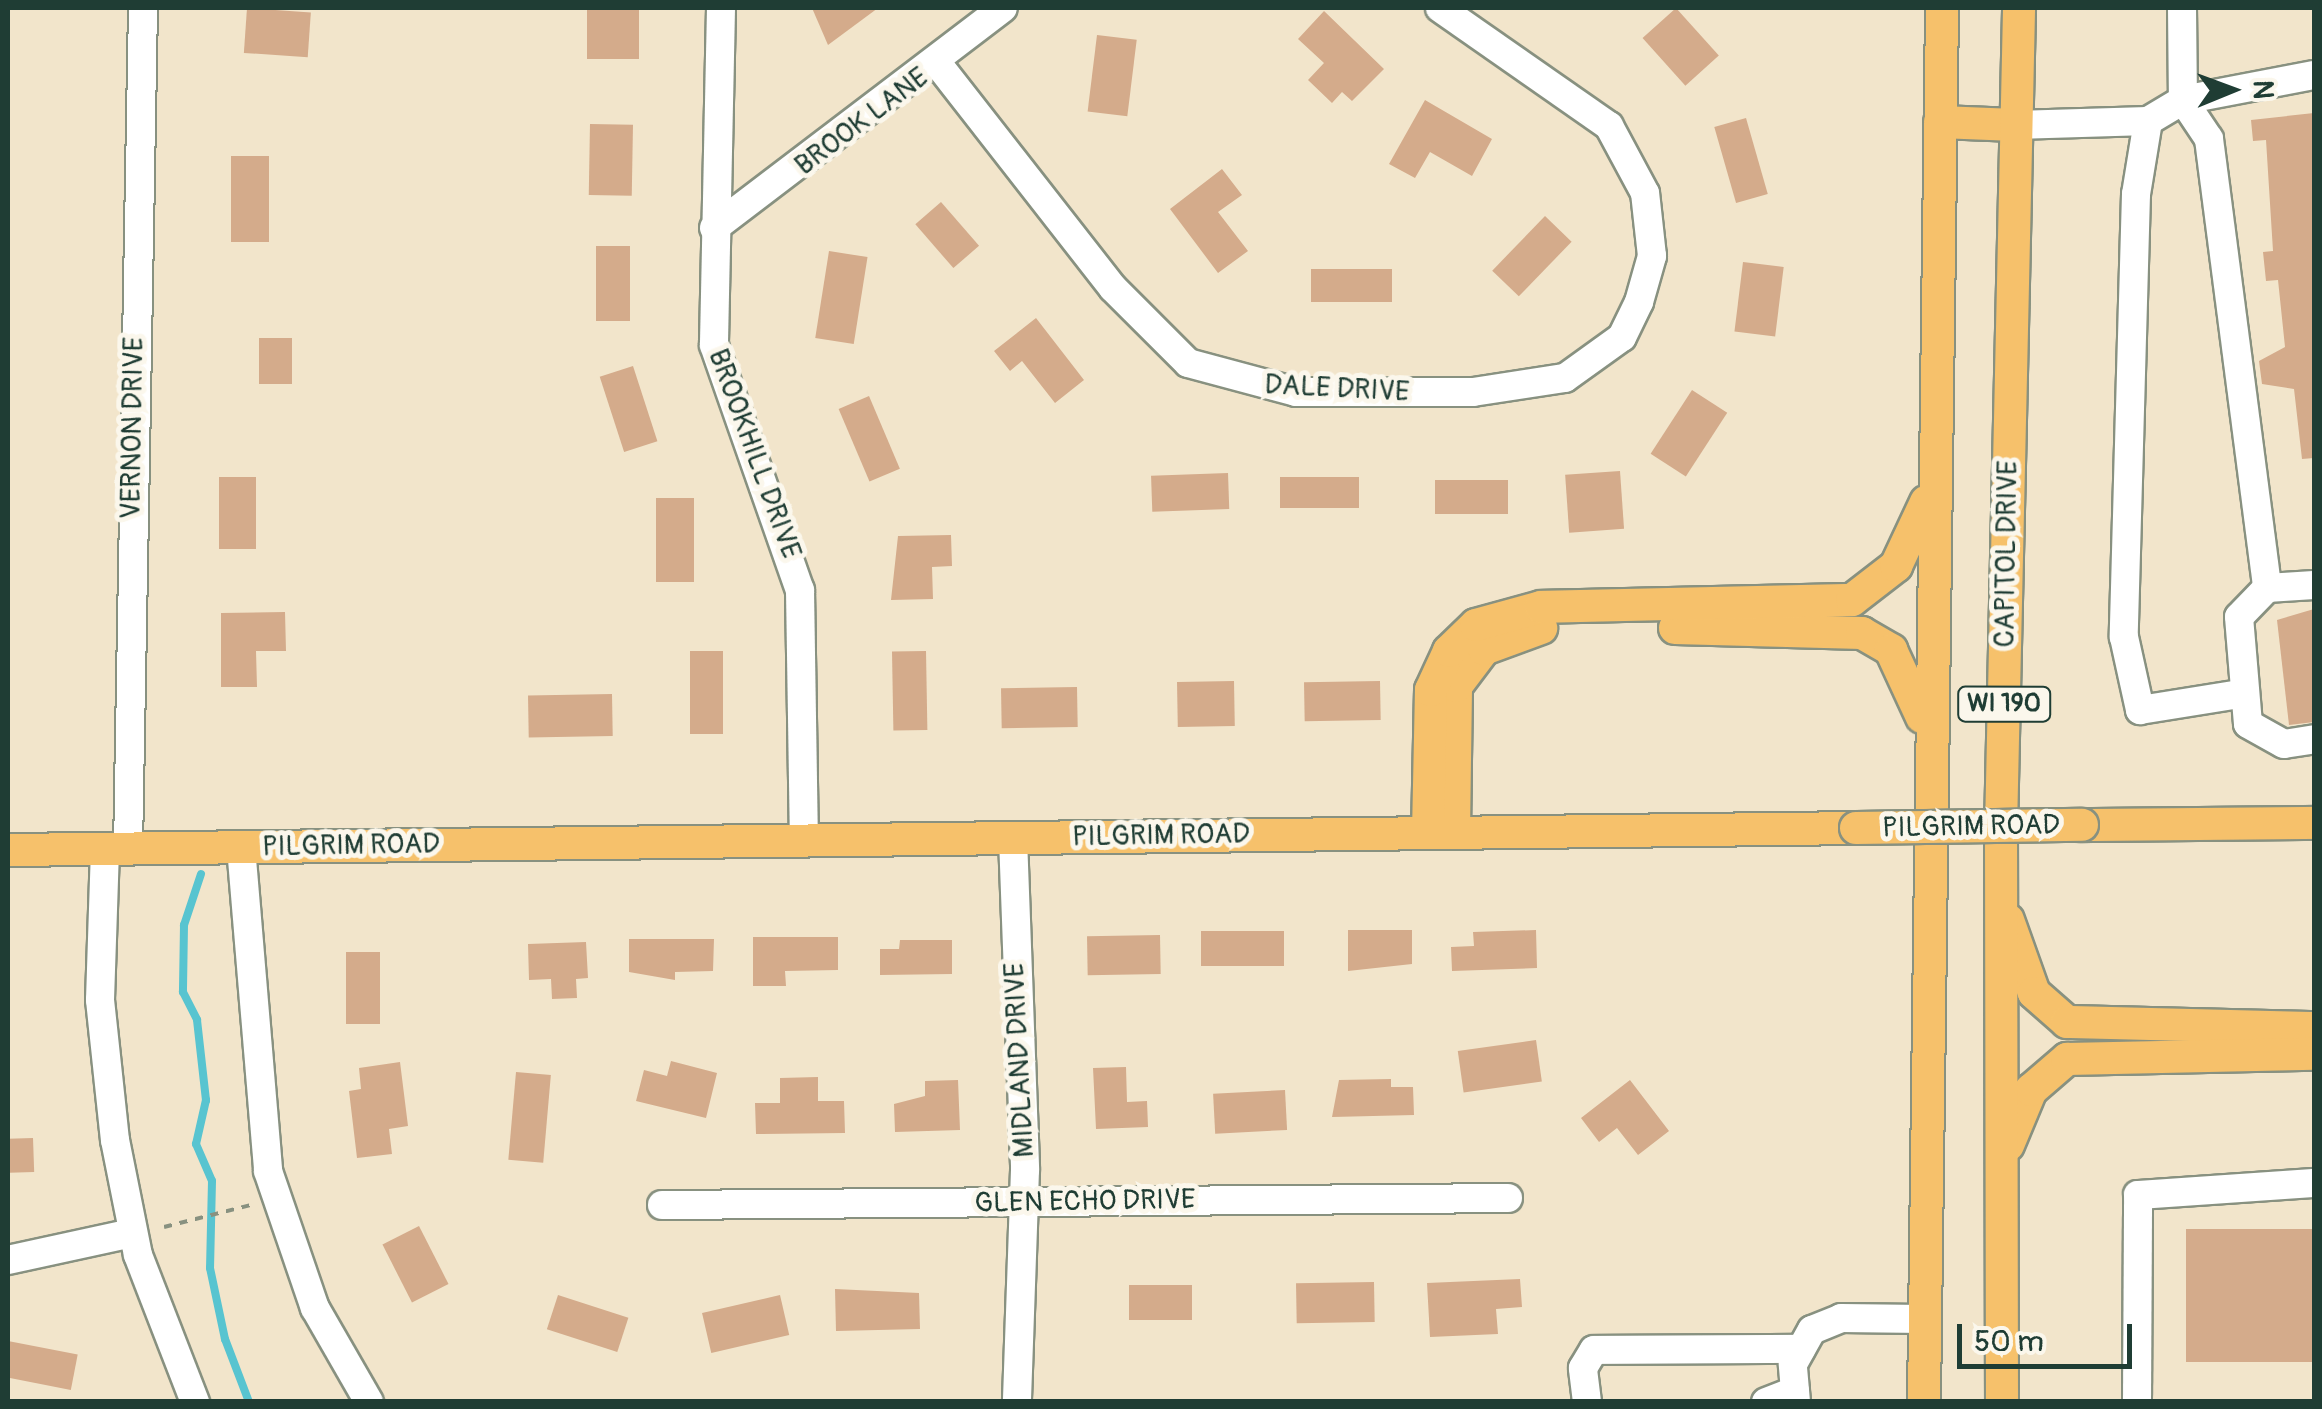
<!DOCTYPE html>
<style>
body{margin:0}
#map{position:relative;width:2322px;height:1409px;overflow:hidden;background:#f2e5cb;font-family:Pangolin,sans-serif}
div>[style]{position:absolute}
.stream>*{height:8px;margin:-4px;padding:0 4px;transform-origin:4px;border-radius:4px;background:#58c4d0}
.building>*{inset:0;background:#d4ab8b;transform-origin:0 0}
.path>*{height:4px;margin-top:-2px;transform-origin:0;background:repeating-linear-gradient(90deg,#889180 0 8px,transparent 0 16px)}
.roads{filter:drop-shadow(2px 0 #889180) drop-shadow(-2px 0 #889180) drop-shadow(0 2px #889180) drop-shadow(0 -2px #889180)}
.minor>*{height:28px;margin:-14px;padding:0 14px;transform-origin:14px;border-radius:14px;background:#fff}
.major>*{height:32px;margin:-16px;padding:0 16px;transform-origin:16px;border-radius:16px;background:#f6c16b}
.bridges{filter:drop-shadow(2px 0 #889180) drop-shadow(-2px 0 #889180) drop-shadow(0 2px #889180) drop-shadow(0 -2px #889180)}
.major-bridge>*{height:32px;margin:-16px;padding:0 16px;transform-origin:16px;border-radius:16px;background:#f6c16b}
span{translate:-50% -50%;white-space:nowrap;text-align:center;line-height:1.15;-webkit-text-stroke:10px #fbf7ec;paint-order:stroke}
.shield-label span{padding:2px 8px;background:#fbf7ec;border:2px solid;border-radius:8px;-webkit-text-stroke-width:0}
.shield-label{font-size:25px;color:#1f3d34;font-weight:700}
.street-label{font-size:28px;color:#1f3d34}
.frame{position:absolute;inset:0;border:10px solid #1f3d34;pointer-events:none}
.north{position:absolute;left:2182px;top:40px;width:100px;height:100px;-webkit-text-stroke:8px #fbf7ec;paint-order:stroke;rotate:89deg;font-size:28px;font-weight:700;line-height:40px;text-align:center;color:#1f3d34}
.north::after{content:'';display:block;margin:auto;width:35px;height:45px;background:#1f3d34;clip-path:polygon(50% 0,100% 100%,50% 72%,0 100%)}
.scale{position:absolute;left:1957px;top:1324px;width:175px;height:45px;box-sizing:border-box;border:5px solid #1f3d34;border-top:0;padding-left:12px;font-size:30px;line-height:35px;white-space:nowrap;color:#1f3d34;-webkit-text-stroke:8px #fbf7ec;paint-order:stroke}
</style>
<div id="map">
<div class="stream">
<i style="left:201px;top:874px;width:54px;rotate:108.4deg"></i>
<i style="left:184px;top:925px;width:67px;rotate:90.9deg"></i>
<i style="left:183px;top:992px;width:31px;rotate:63deg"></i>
<i style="left:197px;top:1020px;width:81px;rotate:83.6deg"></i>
<i style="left:206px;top:1100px;width:45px;rotate:102.8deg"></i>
<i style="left:196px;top:1144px;width:40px;rotate:66.6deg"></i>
<i style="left:212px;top:1181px;width:87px;rotate:91.3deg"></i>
<i style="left:210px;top:1268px;width:73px;rotate:78.1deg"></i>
<i style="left:225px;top:1339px;width:67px;rotate:69.1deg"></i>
</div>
<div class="building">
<i style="left:247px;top:8px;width:64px;height:45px;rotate:4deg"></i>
<i style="left:587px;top:8px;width:52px;height:51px"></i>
<i style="clip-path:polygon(812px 8px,878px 8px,828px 45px)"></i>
<i style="left:1676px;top:8px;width:64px;height:45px;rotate:48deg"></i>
<i style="clip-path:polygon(1324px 11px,1384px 69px,1352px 101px,1342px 92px,1332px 103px,1308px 80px,1324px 63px,1298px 39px)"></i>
<i style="left:1097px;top:35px;width:40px;height:77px;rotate:7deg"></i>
<i style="clip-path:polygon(1425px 100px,1492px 139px,1472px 176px,1430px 152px,1415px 178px,1389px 164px)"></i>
<i style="clip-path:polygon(2314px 113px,2314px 458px,2302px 459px,2294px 389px,2262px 384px,2259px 361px,2285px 347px,2278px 280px,2266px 281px,2263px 252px,2273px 251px,2266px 140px,2253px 141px,2251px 120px)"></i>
<i style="left:1746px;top:118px;width:79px;height:33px;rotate:74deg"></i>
<i style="left:590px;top:124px;width:43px;height:71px;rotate:1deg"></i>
<i style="left:231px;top:156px;width:38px;height:86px"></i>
<i style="clip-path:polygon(1222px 169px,1242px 195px,1218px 212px,1248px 251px,1218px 273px,1170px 209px)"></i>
<i style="left:941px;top:202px;width:58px;height:34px;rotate:49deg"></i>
<i style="left:1545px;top:216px;width:37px;height:76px;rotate:44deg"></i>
<i style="left:596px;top:246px;width:34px;height:75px"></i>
<i style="left:829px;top:251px;width:39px;height:88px;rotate:9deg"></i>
<i style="left:1743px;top:262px;width:41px;height:70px;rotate:7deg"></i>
<i style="left:1392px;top:269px;width:33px;height:81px;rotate:90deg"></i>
<i style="clip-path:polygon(1036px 318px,1084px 380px,1055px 403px,1022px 361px,1010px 371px,994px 351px)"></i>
<i style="left:259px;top:338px;width:33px;height:46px"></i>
<i style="left:633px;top:366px;width:79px;height:35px;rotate:72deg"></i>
<i style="left:1692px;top:390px;width:42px;height:76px;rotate:33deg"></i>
<i style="left:869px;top:396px;width:79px;height:33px;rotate:67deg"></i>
<i style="left:1620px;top:471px;width:58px;height:55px;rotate:86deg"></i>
<i style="left:1228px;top:473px;width:36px;height:77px;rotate:88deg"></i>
<i style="left:219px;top:477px;width:37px;height:72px"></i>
<i style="left:1359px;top:477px;width:31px;height:79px;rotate:90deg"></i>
<i style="left:1508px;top:480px;width:34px;height:73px;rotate:90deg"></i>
<i style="left:656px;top:498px;width:38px;height:84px"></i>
<i style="clip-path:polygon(951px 535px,952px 566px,932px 567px,933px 599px,891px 600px,898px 536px)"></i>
<i style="clip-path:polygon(2314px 609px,2314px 722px,2289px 725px,2277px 620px)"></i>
<i style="clip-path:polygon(285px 612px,286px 651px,256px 651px,257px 687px,221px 687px,221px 613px)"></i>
<i style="left:690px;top:651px;width:33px;height:83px"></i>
<i style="left:926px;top:651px;width:79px;height:34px;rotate:89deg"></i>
<i style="left:1234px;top:681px;width:45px;height:57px;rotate:89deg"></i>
<i style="left:1380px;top:681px;width:39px;height:76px;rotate:89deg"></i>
<i style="left:1077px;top:687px;width:40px;height:76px;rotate:89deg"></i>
<i style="left:612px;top:694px;width:42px;height:84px;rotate:89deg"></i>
<i style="clip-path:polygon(1348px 930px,1412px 930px,1412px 964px,1348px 971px)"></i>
<i style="clip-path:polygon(1536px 930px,1537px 968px,1452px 971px,1451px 947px,1474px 946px,1473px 932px)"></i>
<i style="left:1201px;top:931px;width:83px;height:35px"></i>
<i style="left:1160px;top:935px;width:39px;height:73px;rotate:89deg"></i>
<i style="clip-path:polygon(753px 937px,838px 937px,838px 970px,785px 971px,786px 986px,753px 986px)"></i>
<i style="clip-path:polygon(629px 939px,714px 939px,713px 971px,675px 972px,675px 980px,629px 972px)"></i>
<i style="clip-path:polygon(900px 940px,952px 940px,952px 974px,880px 975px,880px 949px,899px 949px)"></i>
<i style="clip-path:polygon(586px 942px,588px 978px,576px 979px,577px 998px,552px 999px,551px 979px,529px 980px,528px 944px)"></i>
<i style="left:346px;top:952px;width:34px;height:72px"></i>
<i style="left:1536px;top:1040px;width:42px;height:79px;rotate:82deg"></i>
<i style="clip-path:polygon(671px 1061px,717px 1073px,706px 1118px,636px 1101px,644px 1070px,667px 1076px)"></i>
<i style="clip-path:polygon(400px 1062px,408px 1126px,389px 1129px,392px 1154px,357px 1158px,349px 1091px,361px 1089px,359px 1068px)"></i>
<i style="clip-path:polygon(1126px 1067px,1127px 1102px,1147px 1101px,1148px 1127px,1096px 1129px,1093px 1068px)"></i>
<i style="left:516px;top:1072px;width:35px;height:88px;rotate:5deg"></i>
<i style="clip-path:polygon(818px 1077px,818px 1101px,844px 1101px,845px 1133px,756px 1134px,755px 1103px,780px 1103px,780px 1078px)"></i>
<i style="clip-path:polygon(1391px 1079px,1391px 1087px,1413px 1087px,1414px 1115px,1332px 1117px,1339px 1080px)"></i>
<i style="clip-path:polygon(958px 1080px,960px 1130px,895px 1132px,894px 1104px,925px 1096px,925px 1081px)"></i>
<i style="clip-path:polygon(1630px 1080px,1669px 1131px,1638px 1155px,1617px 1128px,1599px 1142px,1581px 1118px)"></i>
<i style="left:1285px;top:1090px;width:40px;height:72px;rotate:87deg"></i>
<i style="left:33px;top:1138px;width:34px;height:25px;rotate:88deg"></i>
<i style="left:419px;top:1226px;width:65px;height:41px;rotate:63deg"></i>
<i style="left:2186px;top:1229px;width:128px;height:133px"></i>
<i style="clip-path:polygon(1520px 1279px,1522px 1307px,1496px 1309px,1498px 1334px,1430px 1337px,1427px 1283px)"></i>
<i style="left:1374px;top:1282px;width:40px;height:78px;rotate:89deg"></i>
<i style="left:1129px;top:1285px;width:63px;height:35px"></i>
<i style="clip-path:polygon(835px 1289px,919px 1293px,920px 1329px,836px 1331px)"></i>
<i style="left:558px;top:1295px;width:74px;height:36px;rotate:18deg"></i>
<i style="left:780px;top:1295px;width:41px;height:80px;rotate:77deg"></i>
<i style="left:8px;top:1341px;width:71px;height:36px;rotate:11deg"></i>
</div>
<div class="path">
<i style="left:164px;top:1227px;width:90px;rotate:-14.2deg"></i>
</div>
<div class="roads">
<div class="minor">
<i style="left:721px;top:8px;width:337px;rotate:91.2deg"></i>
<i style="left:714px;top:345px;width:260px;rotate:70.7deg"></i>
<i style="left:800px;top:590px;width:251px;rotate:89.1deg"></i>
<i style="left:2182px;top:8px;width:92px;rotate:89.4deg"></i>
<i style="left:2183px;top:100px;width:47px;rotate:56.3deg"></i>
<i style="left:2209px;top:139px;width:453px;rotate:82.6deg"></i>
<i style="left:2267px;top:588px;width:47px;rotate:-3.7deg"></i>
<i style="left:938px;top:64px;width:284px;rotate:52deg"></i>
<i style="left:1113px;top:288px;width:106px;rotate:45deg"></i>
<i style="left:1188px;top:363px;width:112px;rotate:15deg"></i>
<i style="left:1296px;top:392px;width:177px"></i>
<i style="left:1473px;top:392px;width:93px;rotate:-8.7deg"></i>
<i style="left:1565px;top:378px;width:70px;rotate:-35.7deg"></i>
<i style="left:1622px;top:337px;width:39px;rotate:-64deg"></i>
<i style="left:1639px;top:302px;width:48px;rotate:-74.2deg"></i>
<i style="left:1652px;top:256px;width:63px;rotate:-96.3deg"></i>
<i style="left:1645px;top:193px;width:76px;rotate:-118.2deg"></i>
<i style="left:1609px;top:126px;width:206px;rotate:-145.1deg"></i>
<i style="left:2148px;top:121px;width:74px;rotate:99.3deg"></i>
<i style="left:2136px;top:194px;width:443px;rotate:91.6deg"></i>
<i style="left:2124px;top:637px;width:75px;rotate:77.6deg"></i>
<i style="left:2140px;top:710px;width:101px;rotate:-9.1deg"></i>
<i style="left:2015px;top:125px;width:133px;rotate:-1.7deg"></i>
<i style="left:2148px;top:121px;width:41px;rotate:-31deg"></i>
<i style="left:2183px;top:100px;width:133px;rotate:-10.8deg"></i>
<i style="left:714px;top:228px;width:363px;rotate:-37.3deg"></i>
<i style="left:2267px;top:588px;width:40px;rotate:134deg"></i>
<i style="left:2239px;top:617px;width:107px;rotate:85.2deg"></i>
<i style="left:2248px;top:724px;width:41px;rotate:29.1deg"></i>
<i style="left:2284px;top:744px;width:30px;rotate:-9deg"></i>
<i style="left:1013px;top:838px;width:332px;rotate:87.9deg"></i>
<i style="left:1025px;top:1170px;width:232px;rotate:92deg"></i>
<i style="left:241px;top:847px;width:325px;rotate:85.2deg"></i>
<i style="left:268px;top:1171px;width:145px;rotate:71.1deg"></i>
<i style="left:315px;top:1308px;width:108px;rotate:60.1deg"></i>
<i style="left:105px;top:849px;width:151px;rotate:91.9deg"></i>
<i style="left:100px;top:1000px;width:141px;rotate:83.9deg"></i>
<i style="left:115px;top:1140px;width:117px;rotate:78.7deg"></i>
<i style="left:138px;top:1255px;width:158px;rotate:68.8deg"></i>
<i style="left:128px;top:849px;width:841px;rotate:-88.98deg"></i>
<i style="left:662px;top:1205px;width:846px;rotate:-0.47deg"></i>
<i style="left:8px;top:1260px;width:127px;rotate:-12.3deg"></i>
<i style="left:1587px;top:1402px;width:34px;rotate:-97deg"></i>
<i style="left:1583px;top:1368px;width:21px;rotate:-59deg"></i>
<i style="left:1594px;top:1350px;width:207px;rotate:-0.3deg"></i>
<i style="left:1766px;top:1402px;width:31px;rotate:-21deg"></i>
<i style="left:1796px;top:1402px;width:38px;rotate:-95deg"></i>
<i style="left:1793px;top:1364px;width:39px;rotate:-61deg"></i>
<i style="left:1812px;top:1330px;width:31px;rotate:-22deg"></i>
<i style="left:1841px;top:1318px;width:83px;rotate:0.7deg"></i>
<i style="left:2137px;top:1402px;width:207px;rotate:-89.7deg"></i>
<i style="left:2138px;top:1195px;width:176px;rotate:-3.9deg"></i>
</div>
<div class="major">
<i style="left:1940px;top:122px;width:75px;rotate:2.3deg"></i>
<i style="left:1675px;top:628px;width:187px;rotate:1.5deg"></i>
<i style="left:1862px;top:633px;width:34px;rotate:30deg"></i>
<i style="left:1891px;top:650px;width:74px;rotate:65.2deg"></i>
<i style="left:2082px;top:825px;width:232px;rotate:-0.5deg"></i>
<i style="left:1454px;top:832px;width:146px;rotate:-89.2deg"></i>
<i style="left:1456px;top:686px;width:46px;rotate:-52.9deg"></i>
<i style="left:1484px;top:649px;width:61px;rotate:-20.2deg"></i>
<i style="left:1428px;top:833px;width:143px;rotate:-88.8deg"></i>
<i style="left:1431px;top:690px;width:43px;rotate:-65.2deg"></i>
<i style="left:1449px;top:651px;width:37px;rotate:-44deg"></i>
<i style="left:1476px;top:625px;width:67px;rotate:-15.5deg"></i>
<i style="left:1541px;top:607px;width:311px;rotate:-1.3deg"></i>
<i style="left:1852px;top:600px;width:56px;rotate:-37.7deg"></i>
<i style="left:1896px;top:566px;width:71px;rotate:-64.9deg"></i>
<i style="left:8px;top:850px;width:1848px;rotate:-0.68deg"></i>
<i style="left:2008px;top:920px;width:77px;rotate:70.4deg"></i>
<i style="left:2034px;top:993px;width:44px;rotate:41.3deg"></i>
<i style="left:2067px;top:1022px;width:247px;rotate:1.4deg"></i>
<i style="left:2008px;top:1145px;width:60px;rotate:-67.3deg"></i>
<i style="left:2031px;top:1090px;width:48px;rotate:-40.7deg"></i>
<i style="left:2067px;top:1059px;width:247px;rotate:-1.2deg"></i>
<i style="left:1924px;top:1402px;width:1394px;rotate:-89.26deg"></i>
<i style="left:2002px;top:1402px;width:573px;rotate:-90.1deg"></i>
<i style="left:2001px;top:829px;width:821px;rotate:-88.74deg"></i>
</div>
</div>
<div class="bridges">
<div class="major-bridge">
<i style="left:1856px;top:828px;width:226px;rotate:-0.8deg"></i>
</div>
</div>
<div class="shield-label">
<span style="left:2004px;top:704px">WI 190</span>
</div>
<div class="street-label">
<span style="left:862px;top:122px;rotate:-37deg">BROOK LANE</span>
<span style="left:1337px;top:389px;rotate:3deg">DALE DRIVE</span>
<span style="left:133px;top:428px;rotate:-89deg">VERNON DRIVE</span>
<span style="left:754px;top:454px;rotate:70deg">BROOKHILL DRIVE</span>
<span style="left:2007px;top:554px;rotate:-89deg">CAPITOL DRIVE</span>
<span style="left:1971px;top:827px;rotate:-1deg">PILGRIM ROAD</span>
<span style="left:1161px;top:836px;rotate:-1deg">PILGRIM ROAD</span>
<span style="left:351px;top:846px;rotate:-1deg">PILGRIM ROAD</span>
<span style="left:1020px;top:1060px;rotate:-93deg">MIDLAND DRIVE</span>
<span style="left:1085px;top:1202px;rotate:-1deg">GLEN ECHO DRIVE</span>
</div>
<div class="frame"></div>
<div class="north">N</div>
<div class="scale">50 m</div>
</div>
